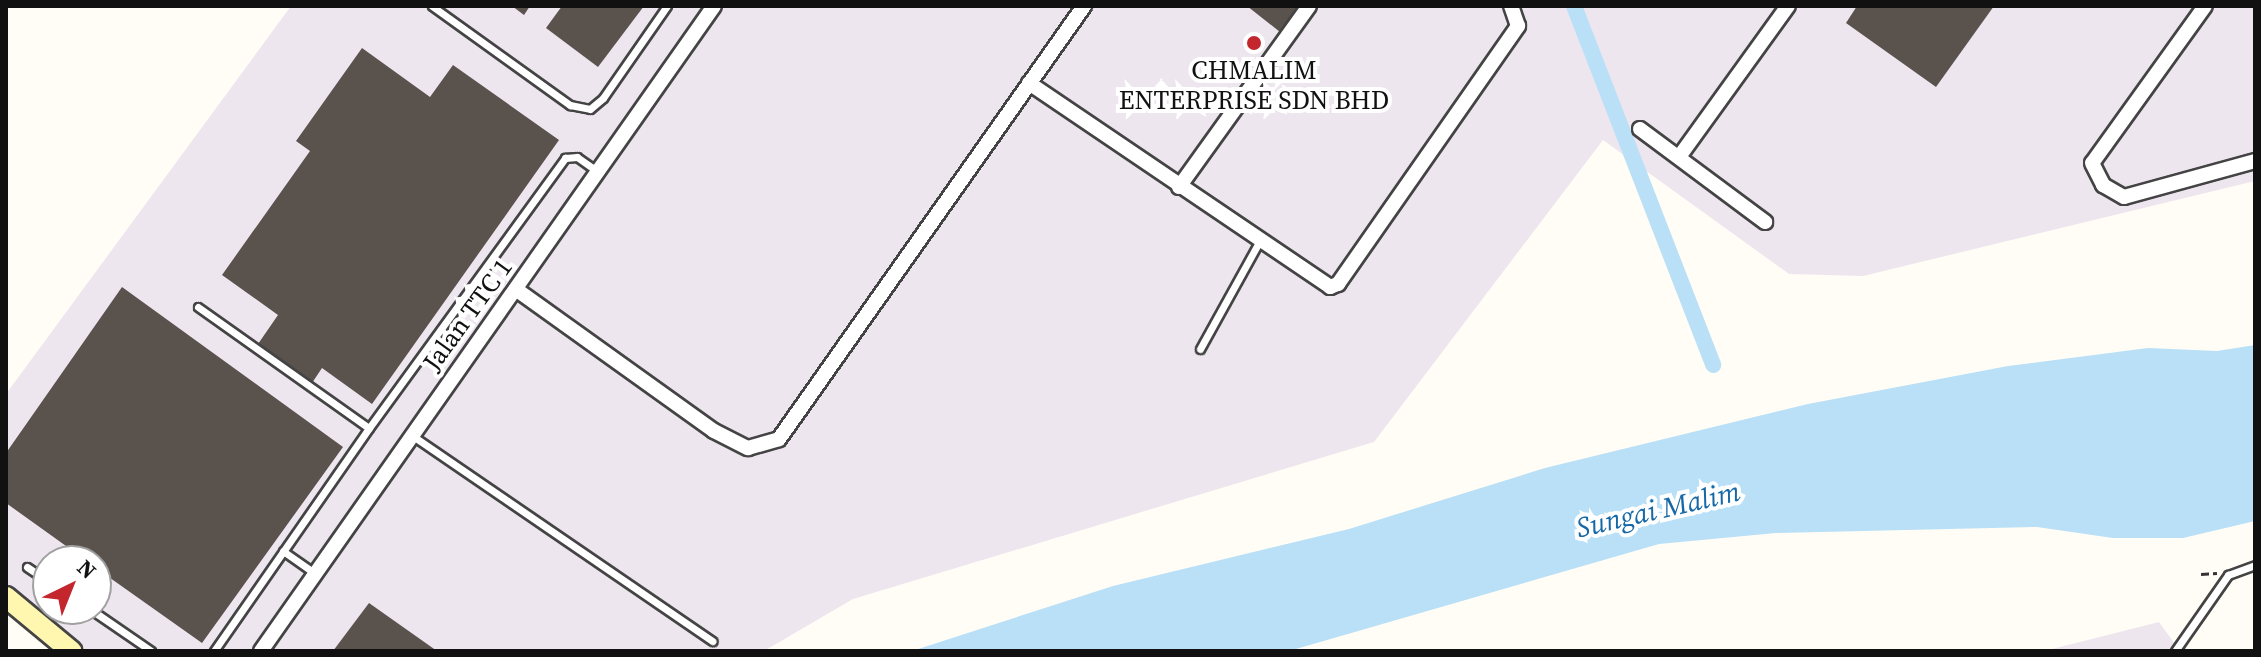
<!DOCTYPE html>
<style>
body{margin:0}
#map{position:relative;width:2261px;height:657px;overflow:hidden;background:#fffdf5;font-family:"Source Serif 4",serif}
div>[style]{position:absolute}
.industrial>*{inset:0;background:#eee6ef}
.water>*{inset:0;background:#b9e0f7}
.canal>*{height:16px;margin:-8px;padding:0 8px;transform-origin:8px;border-radius:8px;background:#b9e0f7}
.building>*{inset:0;background:#5a524d}
.path>*{height:3px;margin-top:-1.5px;transform-origin:0;background:repeating-linear-gradient(90deg,#333 0 8px,transparent 0 12px)}
.roads{filter:drop-shadow(2px 0 #444) drop-shadow(-2px 0 #444) drop-shadow(0 2px #444) drop-shadow(0 -2px #444)}
.lane>*{height:7px;margin:-3.5px;padding:0 3.5px;transform-origin:3.5px;border-radius:3.5px;background:#fff}
.street>*{height:14px;margin:-7px;padding:0 7px;transform-origin:7px;border-radius:7px;background:#fff}
.secondary>*{height:20px;margin:-10px;padding:0 10px;transform-origin:10px;border-radius:10px;background:#fff6b0}
.dots>*{width:22px;height:22px;translate:-50% -50%;box-sizing:border-box;border:4px solid #fff;border-radius:50%}
span{translate:-50% -50%;white-space:nowrap;text-align:center;line-height:1.15;-webkit-text-stroke:8px #fff;paint-order:stroke}
.poi-label{font-size:26px;color:#111}
.street-label{font-size:26px;color:#111}
.water-label{font-size:28px;color:#1768a6;font-style:italic}
.frame{position:absolute;inset:0;border:8px solid #111;pointer-events:none}
.north{position:absolute;left:32px;top:545px;width:80px;height:80px;box-sizing:border-box;background:#fff;border:2px solid #a0a0a0;border-radius:50%;rotate:43deg;font-size:22px;font-weight:700;line-height:32px;text-align:center;color:#111}
.north::after{content:'';display:block;margin:auto;width:28px;height:36px;background:#c4262e;clip-path:polygon(50% 0,100% 100%,50% 72%,0 100%)}
</style>
<div id="map">
<div class="industrial">
<i style="clip-path:polygon(evenodd,291px 6px,2255px 6px,2255px 181px,1863px 276px,1789px 274px,1603px 140px,1374px 442px,853px 599px,764px 651px,81px 651px,6px 584px,6px 394px,291px 6px,48px 561px,96px 561px,96px 609px,48px 609px,48px 561px)"></i>
<i style="clip-path:polygon(2159px 622px,2180px 651px,2044px 651px)"></i>
</div>
<div class="water">
<i style="clip-path:polygon(2255px 345px,2255px 521px,2183px 538px,2113px 538px,2037px 527px,1776px 533px,1659px 544px,1289px 651px,912px 651px,1113px 586px,1349px 529px,1545px 468px,1808px 404px,2008px 366px,2148px 348px,2217px 351px)"></i>
</div>
<div class="canal">
<i style="left:1574px;top:6px;width:385px;rotate:68.8deg"></i>
</div>
<div class="building">
<i style="clip-path:polygon(512px 6px,530px 6px,524px 15px)"></i>
<i style="clip-path:polygon(562px 6px,644px 6px,598px 67px,546px 28px)"></i>
<i style="clip-path:polygon(1247px 6px,1298px 6px,1280px 32px)"></i>
<i style="clip-path:polygon(1857px 6px,1994px 6px,1936px 87px,1846px 23px)"></i>
<i style="clip-path:polygon(362px 48px,430px 97px,453px 65px,559px 140px,372px 404px,322px 368px,312px 383px,258px 344px,278px 315px,222px 275px,310px 151px,296px 141px)"></i>
<i style="clip-path:polygon(122px 287px,343px 447px,202px 643px,96px 568px,96px 561px,87px 561px,6px 503px,6px 453px)"></i>
<i style="clip-path:polygon(369px 603px,437px 651px,333px 651px)"></i>
</div>
<div class="path">
<i style="left:2201px;top:574px;width:16px;rotate:-4deg"></i>
</div>
<div class="roads">
<div class="lane">
<i style="left:432px;top:6px;width:170px;rotate:35.7deg"></i>
<i style="left:570px;top:105px;width:20px;rotate:11deg"></i>
<i style="left:590px;top:109px;width:17px;rotate:-40deg"></i>
<i style="left:603px;top:98px;width:112px;rotate:-55.2deg"></i>
<i style="left:198px;top:307px;width:209px;rotate:35.3deg"></i>
<i style="left:369px;top:428px;width:272px;rotate:124.8deg"></i>
<i style="left:1200px;top:349px;width:122px;rotate:-61.1deg"></i>
<i style="left:369px;top:428px;width:334px;rotate:-54deg"></i>
<i style="left:565px;top:158px;width:12px;rotate:-5deg"></i>
<i style="left:577px;top:157px;width:24px;rotate:35deg"></i>
<i style="left:413px;top:436px;width:363px;rotate:34.4deg"></i>
<i style="left:283px;top:551px;width:39px;rotate:35deg"></i>
<i style="left:27px;top:567px;width:25px;rotate:34deg"></i>
<i style="left:90px;top:609px;width:74px;rotate:34.5deg"></i>
<i style="left:2175px;top:651px;width:93px;rotate:-55.1deg"></i>
<i style="left:2228px;top:575px;width:29px;rotate:-20deg"></i>
</div>
<div class="street">
<i style="left:2205px;top:6px;width:193px;rotate:125.7deg"></i>
<i style="left:2092px;top:163px;width:25px;rotate:63deg"></i>
<i style="left:2103px;top:185px;width:24px;rotate:30deg"></i>
<i style="left:2124px;top:197px;width:136px;rotate:-15.4deg"></i>
<i style="left:1029px;top:83px;width:364px;rotate:34.1deg"></i>
<i style="left:1330px;top:287px;width:9px;rotate:-21deg"></i>
<i style="left:1338px;top:284px;width:315px;rotate:-55.1deg"></i>
<i style="left:1518px;top:26px;width:21px;rotate:-109deg"></i>
<i style="left:1640px;top:129px;width:156px;rotate:36.6deg"></i>
<i style="left:1679px;top:157px;width:186px;rotate:-54.2deg"></i>
<i style="left:1179px;top:187px;width:223px;rotate:-54.3deg"></i>
<i style="left:517px;top:290px;width:242px;rotate:35.6deg"></i>
<i style="left:714px;top:431px;width:38px;rotate:27deg"></i>
<i style="left:748px;top:448px;width:32px;rotate:-16deg"></i>
<i style="left:779px;top:439px;width:530px;rotate:-54.84deg"></i>
<i style="left:261px;top:651px;width:788px;rotate:-54.92deg"></i>
</div>
<div class="secondary">
<i style="left:6px;top:597px;width:85px;rotate:39.7deg"></i>
</div>
</div>
<div class="dots">
<i style="left:1254px;top:43px;background:#c4262e"></i>
</div>
<div class="poi-label">
<span style="left:1254px;top:86px">CHMALIM<br>ENTERPRISE SDN BHD</span>
</div>
<div class="street-label">
<span style="left:468px;top:315px;rotate:-54deg">Jalan TTC 1</span>
</div>
<div class="water-label">
<span style="left:1658px;top:509px;rotate:-13deg">Sungai Malim</span>
</div>
<div class="frame"></div>
<div class="north">N</div>
</div>
